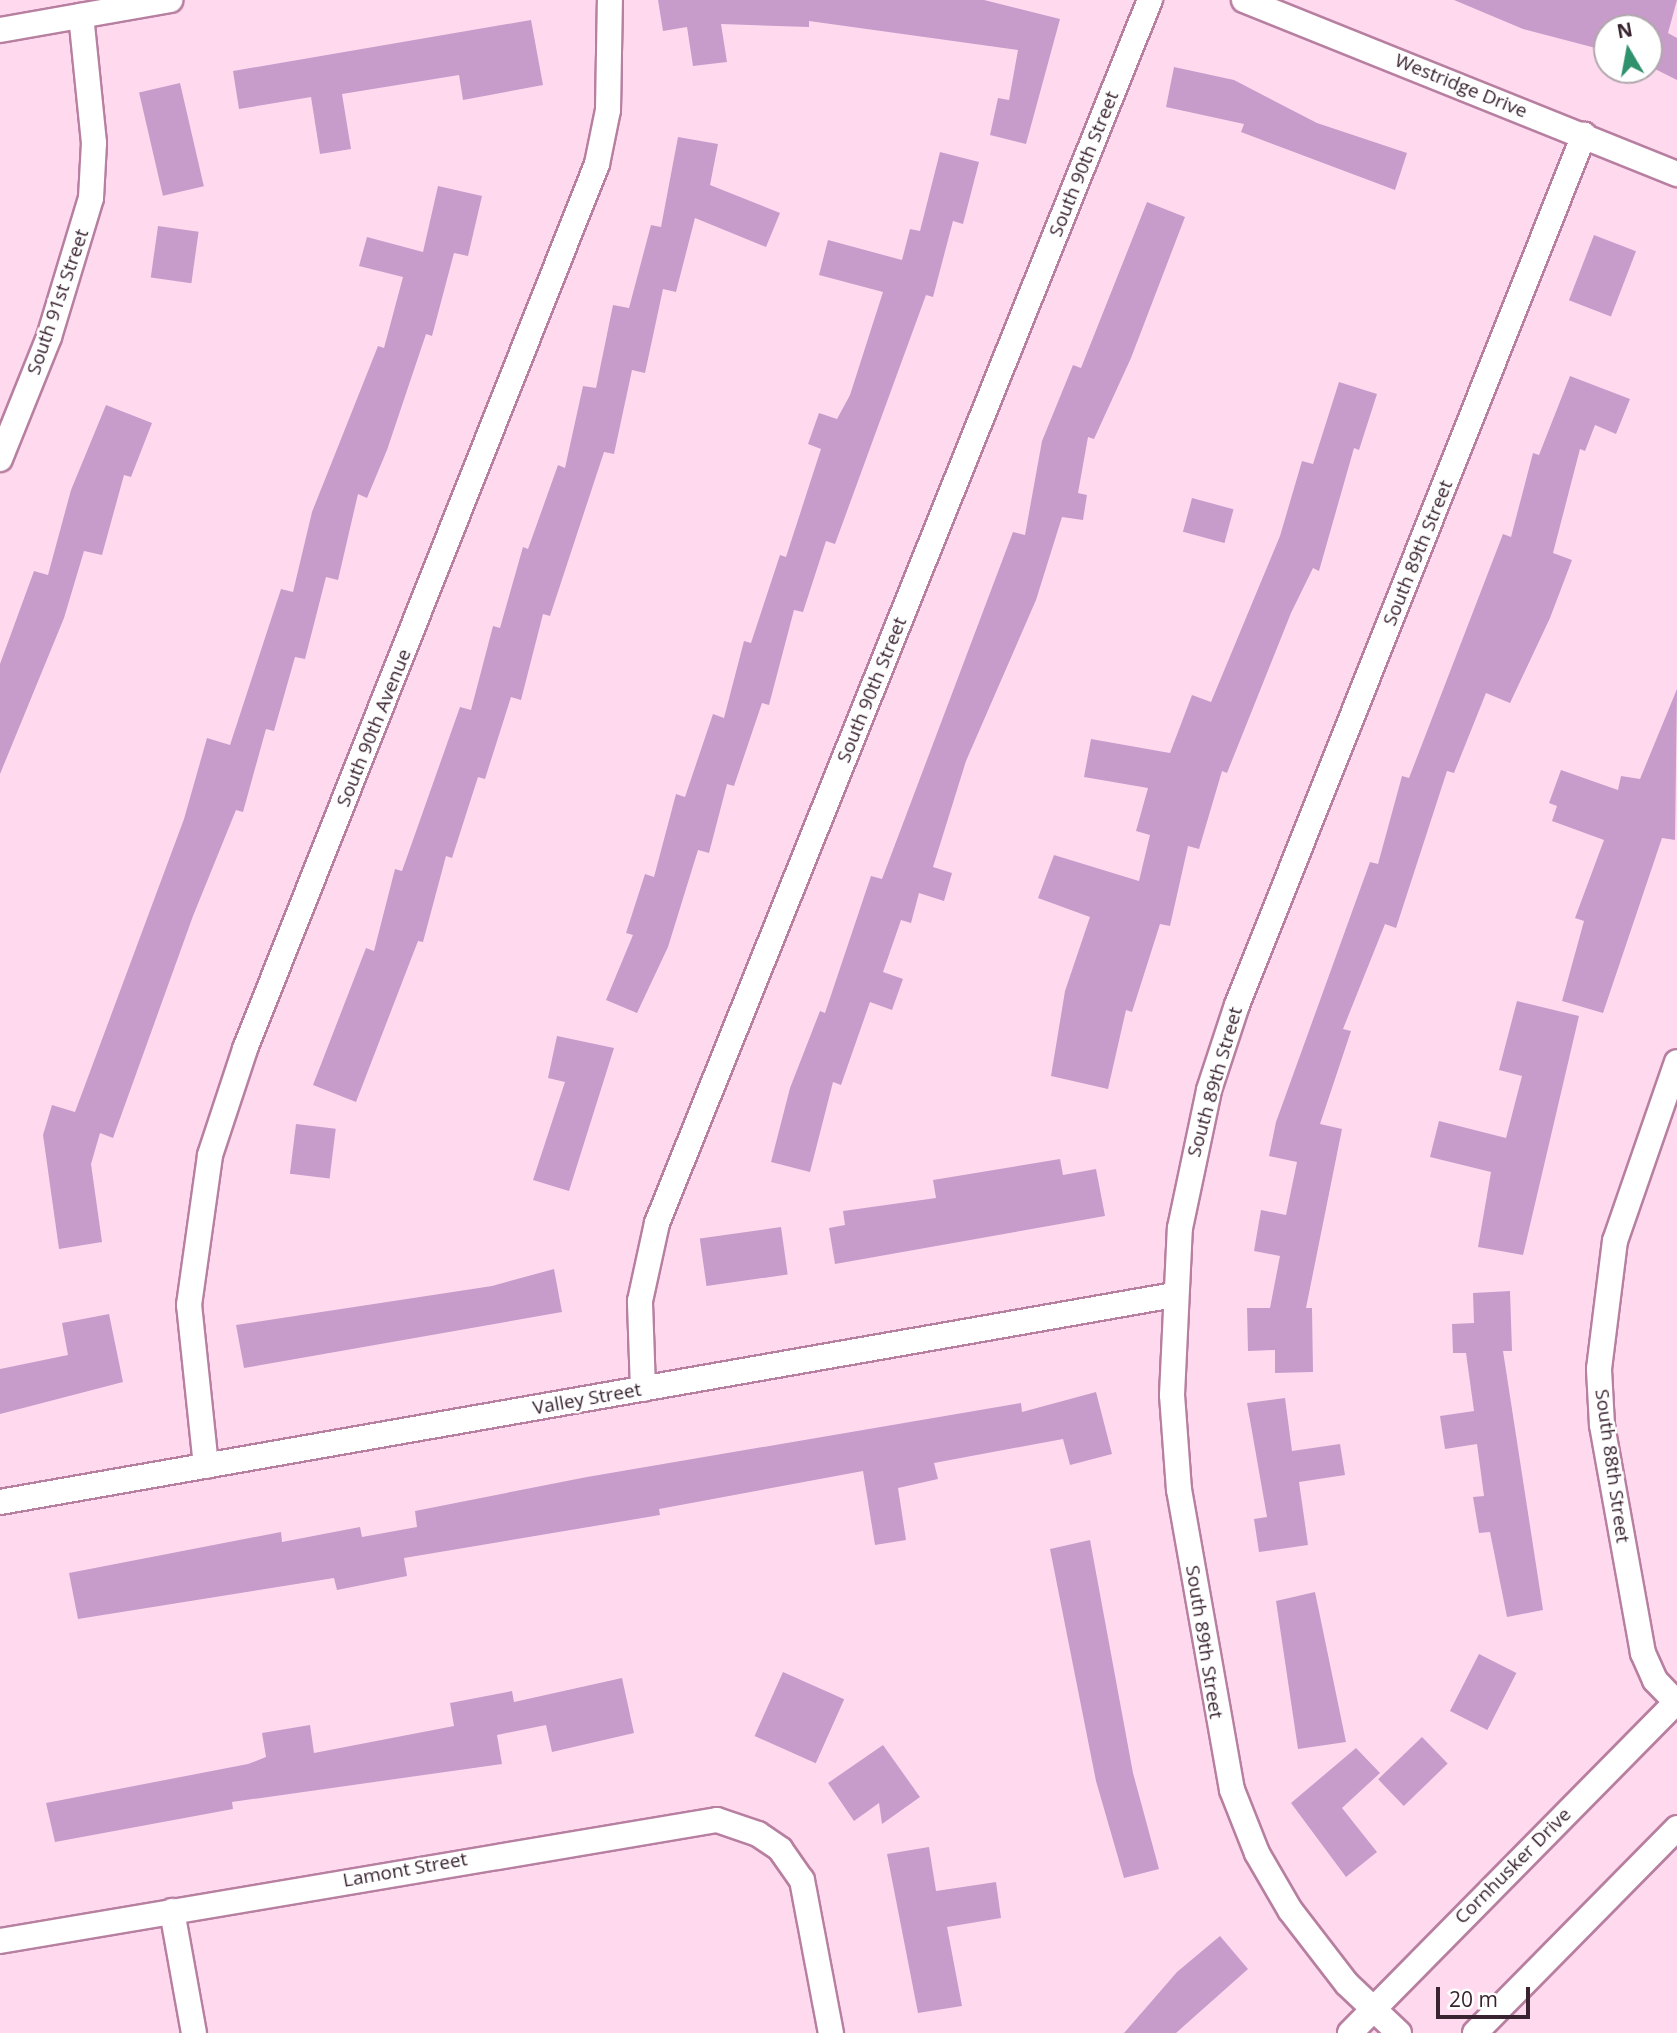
<!DOCTYPE html>
<style>
body{margin:0}
#map{position:relative;width:1677px;height:2033px;overflow:hidden;background:#ffdaef;font-family:"Open Sans",sans-serif}
div>[style]{position:absolute}
.building>*{inset:0;background:#c79ccb;transform-origin:0 0}
.roads{filter:drop-shadow(2px 0 #b77fa0) drop-shadow(-2px 0 #b77fa0) drop-shadow(0 2px #b77fa0) drop-shadow(0 -2px #b77fa0)}
.minor>*{height:24px;margin:-12px;padding:0 12px;transform-origin:12px;border-radius:12px;background:#fff}
span{translate:-50% -50%;white-space:nowrap;text-align:center;line-height:1.15;-webkit-text-stroke:5px #fff;paint-order:stroke}
.street-label{font-size:19px;color:#392330}
.north{position:absolute;left:1593px;top:14px;width:70px;height:70px;box-sizing:border-box;background:#fff;border:2px solid #b0a7ac;border-radius:50%;rotate:350deg;font-size:19px;font-weight:700;line-height:28px;text-align:center;color:#392330}
.north::after{content:'';display:block;margin:auto;width:24px;height:32px;background:#30926c;clip-path:polygon(50% 0,100% 100%,50% 72%,0 100%)}
.scale{position:absolute;left:1436px;top:1987px;width:94px;height:32px;box-sizing:border-box;border:4px solid #392330;border-top:0;padding-left:9px;font-size:21px;line-height:24px;white-space:nowrap;color:#392330;-webkit-text-stroke:5px #fff;paint-order:stroke}
</style>
<div id="map">
<div class="building">
<i style="clip-path:polygon(658px 0,984px 0,1060px 19px,1026px 144px,990px 135px,998px 98px,1009px 100px,1018px 50px,809px 21px,809px 27px,721px 24px,727px 62px,693px 66px,687px 27px,663px 31px)"></i>
<i style="clip-path:polygon(1454px 0,1677px 0,1668px 33px,1677px 38px,1677px 80px,1649px 66px,1649px 28px,1607px 28px,1607px 51px,1523px 29px)"></i>
<i style="clip-path:polygon(531px 20px,543px 85px,463px 100px,459px 75px,342px 94px,351px 149px,320px 154px,311px 97px,239px 109px,233px 71px)"></i>
<i style="clip-path:polygon(1174px 67px,1234px 80px,1317px 123px,1407px 153px,1395px 190px,1241px 132px,1244px 124px,1166px 107px)"></i>
<i style="left:180px;top:83px;width:106px;height:42px;rotate:77deg"></i>
<i style="clip-path:polygon(678px 137px,718px 144px,710px 185px,780px 213px,766px 247px,695px 218px,676px 292px,663px 289px,645px 373px,632px 370px,614px 454px,604px 452px,550px 616px,543px 614px,521px 700px,511px 697px,485px 779px,478px 777px,452px 858px,446px 856px,423px 942px,418px 941px,356px 1102px,313px 1085px,366px 948px,374px 951px,395px 869px,402px 871px,460px 707px,471px 710px,493px 626px,500px 628px,523px 547px,528px 549px,558px 465px,565px 468px,583px 386px,596px 388px,613px 305px,629px 308px,651px 225px,661px 227px)"></i>
<i style="clip-path:polygon(940px 152px,979px 162px,963px 224px,953px 221px,933px 297px,926px 295px,835px 544px,826px 541px,803px 612px,794px 610px,769px 705px,762px 703px,734px 786px,727px 784px,709px 853px,698px 850px,668px 947px,637px 1013px,606px 1000px,633px 935px,626px 933px,645px 874px,654px 877px,676px 794px,685px 797px,713px 714px,724px 718px,744px 641px,751px 643px,780px 555px,786px 557px,821px 449px,808px 444px,819px 413px,837px 419px,850px 395px,883px 292px,819px 275px,828px 240px,902px 260px,910px 229px,920px 231px)"></i>
<i style="clip-path:polygon(438px 186px,482px 196px,468px 256px,454px 253px,432px 336px,426px 334px,387px 450px,367px 498px,358px 494px,338px 580px,326px 577px,305px 659px,295px 657px,274px 731px,266px 729px,243px 812px,236px 810px,193px 916px,113px 1138px,100px 1133px,91px 1164px,102px 1242px,59px 1249px,43px 1135px,52px 1105px,75px 1112px,184px 819px,207px 738px,230px 745px,281px 589px,293px 592px,312px 512px,378px 346px,384px 348px,403px 277px,359px 266px,367px 237px,423px 252px)"></i>
<i style="clip-path:polygon(1147px 202px,1185px 217px,1131px 358px,1094px 439px,1088px 437px,1078px 493px,1087px 495px,1083px 520px,1062px 517px,1036px 600px,966px 761px,933px 867px,952px 873px,944px 901px,919px 893px,911px 923px,901px 920px,883px 972px,903px 979px,892px 1010px,870px 1002px,841px 1085px,833px 1082px,810px 1172px,771px 1162px,790px 1088px,820px 1011px,825px 1013px,871px 876px,882px 879px,1013px 532px,1025px 535px,1042px 441px,1073px 365px,1081px 368px)"></i>
<i style="left:158px;top:226px;width:41px;height:52px;rotate:8deg"></i>
<i style="left:1594px;top:235px;width:45px;height:70px;rotate:21deg"></i>
<i style="clip-path:polygon(1570px 376px,1630px 399px,1616px 434px,1595px 425px,1585px 451px,1580px 449px,1553px 553px,1572px 560px,1550px 618px,1510px 703px,1486px 693px,1454px 773px,1447px 771px,1396px 928px,1385px 924px,1343px 1029px,1351px 1031px,1320px 1124px,1342px 1129px,1306px 1308px,1312px 1308px,1313px 1372px,1275px 1373px,1275px 1350px,1248px 1351px,1247px 1308px,1270px 1308px,1280px 1256px,1254px 1251px,1261px 1210px,1286px 1215px,1297px 1162px,1269px 1156px,1276px 1122px,1370px 862px,1378px 864px,1402px 776px,1409px 778px,1503px 534px,1511px 537px,1533px 453px,1539px 455px)"></i>
<i style="clip-path:polygon(1339px 382px,1377px 394px,1359px 450px,1354px 448px,1319px 571px,1313px 568px,1291px 613px,1227px 773px,1222px 771px,1199px 849px,1188px 846px,1170px 926px,1160px 924px,1132px 1012px,1126px 1010px,1108px 1089px,1051px 1076px,1065px 991px,1090px 917px,1038px 898px,1054px 855px,1139px 881px,1150px 835px,1136px 831px,1148px 788px,1084px 777px,1091px 739px,1170px 753px,1192px 695px,1211px 702px,1280px 536px,1302px 461px,1313px 464px)"></i>
<i style="clip-path:polygon(106px 405px,152px 423px,131px 477px,124px 475px,102px 555px,84px 551px,64px 618px,0 774px,0 664px,34px 571px,48px 575px,71px 490px)"></i>
<i style="left:1192px;top:498px;width:43px;height:35px;rotate:15deg"></i>
<i style="clip-path:polygon(1677px 689px,1675px 840px,1662px 838px,1603px 1013px,1562px 1001px,1584px 921px,1575px 918px,1604px 840px,1552px 821px,1557px 806px,1549px 803px,1561px 770px,1618px 790px,1621px 776px,1640px 779px)"></i>
<i style="clip-path:polygon(1517px 1001px,1579px 1016px,1523px 1255px,1478px 1247px,1491px 1172px,1430px 1157px,1439px 1121px,1506px 1138px,1522px 1076px,1499px 1070px)"></i>
<i style="clip-path:polygon(557px 1036px,614px 1048px,569px 1191px,533px 1180px,565px 1082px,548px 1078px)"></i>
<i style="left:296px;top:1124px;width:40px;height:50px;rotate:7deg"></i>
<i style="clip-path:polygon(1060px 1159px,1063px 1175px,1096px 1169px,1105px 1216px,835px 1264px,829px 1228px,845px 1225px,843px 1211px,936px 1198px,933px 1180px)"></i>
<i style="left:781px;top:1227px;width:48px;height:82px;rotate:82deg"></i>
<i style="clip-path:polygon(554px 1269px,562px 1312px,244px 1368px,236px 1325px,492px 1286px)"></i>
<i style="clip-path:polygon(1510px 1291px,1512px 1351px,1503px 1351px,1543px 1610px,1507px 1617px,1490px 1532px,1479px 1533px,1473px 1497px,1484px 1496px,1477px 1444px,1445px 1449px,1440px 1416px,1474px 1411px,1466px 1353px,1453px 1353px,1452px 1324px,1474px 1323px,1473px 1293px)"></i>
<i style="clip-path:polygon(109px 1314px,123px 1382px,0 1414px,0 1369px,68px 1355px,62px 1323px)"></i>
<i style="clip-path:polygon(1096px 1392px,1112px 1454px,1070px 1465px,1063px 1439px,934px 1463px,938px 1479px,898px 1488px,906px 1540px,875px 1545px,863px 1471px,659px 1509px,660px 1515px,404px 1558px,407px 1576px,337px 1590px,334px 1578px,78px 1619px,69px 1573px,281px 1532px,282px 1542px,360px 1527px,362px 1537px,417px 1527px,415px 1511px,587px 1477px,1021px 1403px,1022px 1412px)"></i>
<i style="clip-path:polygon(1285px 1398px,1292px 1451px,1340px 1444px,1345px 1475px,1299px 1482px,1308px 1545px,1259px 1552px,1254px 1519px,1267px 1517px,1247px 1403px)"></i>
<i style="clip-path:polygon(1090px 1540px,1133px 1773px,1159px 1869px,1124px 1878px,1096px 1781px,1050px 1549px)"></i>
<i style="clip-path:polygon(1315px 1592px,1346px 1742px,1298px 1749px,1276px 1601px)"></i>
<i style="left:1479px;top:1654px;width:42px;height:64px;rotate:27deg"></i>
<i style="left:783px;top:1672px;width:67px;height:70px;rotate:24deg"></i>
<i style="clip-path:polygon(622px 1678px,634px 1733px,552px 1752px,546px 1725px,497px 1735px,502px 1764px,232px 1802px,233px 1809px,55px 1842px,46px 1803px,248px 1764px,266px 1757px,262px 1733px,310px 1725px,314px 1753px,454px 1726px,450px 1703px,512px 1691px,514px 1702px)"></i>
<i style="left:1422px;top:1737px;width:37px;height:61px;rotate:46deg"></i>
<i style="clip-path:polygon(883px 1745px,920px 1797px,882px 1824px,879px 1803px,854px 1821px,828px 1783px)"></i>
<i style="clip-path:polygon(1356px 1748px,1380px 1773px,1342px 1808px,1377px 1852px,1346px 1877px,1291px 1803px)"></i>
<i style="clip-path:polygon(929px 1847px,936px 1891px,996px 1882px,1001px 1918px,947px 1927px,962px 2006px,918px 2013px,887px 1854px)"></i>
<i style="clip-path:polygon(1220px 1936px,1248px 1969px,1176px 2033px,1124px 2033px,1177px 1972px)"></i>
</div>
<div class="roads">
<div class="minor">
<i style="left:1244px;top:0;width:467px;rotate:21.9deg"></i>
<i style="left:0;top:30px;width:173px;rotate:-10deg"></i>
<i style="left:0;top:459px;width:131px;rotate:-68.1deg"></i>
<i style="left:49px;top:337px;width:145px;rotate:-73.2deg"></i>
<i style="left:91px;top:198px;width:55px;rotate:-86.9deg"></i>
<i style="left:94px;top:143px;width:128px;rotate:-95.8deg"></i>
<i style="left:643px;top:1389px;width:88px;rotate:-92deg"></i>
<i style="left:640px;top:1301px;width:80px;rotate:-77.7deg"></i>
<i style="left:657px;top:1223px;width:1319px;rotate:-68.05deg"></i>
<i style="left:206px;top:1466px;width:162px;rotate:-96deg"></i>
<i style="left:189px;top:1305px;width:151px;rotate:-82deg"></i>
<i style="left:210px;top:1155px;width:112px;rotate:-71.7deg"></i>
<i style="left:245px;top:1049px;width:952px;rotate:-68.31deg"></i>
<i style="left:597px;top:164px;width:55px;rotate:-78.5deg"></i>
<i style="left:608px;top:110px;width:110px;rotate:-89deg"></i>
<i style="left:0;top:1502px;width:1192px;rotate:-10deg"></i>
<i style="left:1676px;top:1702px;width:30px;rotate:-134deg"></i>
<i style="left:1655px;top:1680px;width:30px;rotate:-114deg"></i>
<i style="left:1643px;top:1653px;width:232px;rotate:-100.2deg"></i>
<i style="left:1602px;top:1425px;width:56px;rotate:-93.1deg"></i>
<i style="left:1599px;top:1369px;width:129px;rotate:-82.9deg"></i>
<i style="left:1615px;top:1241px;width:189px;rotate:-70.9deg"></i>
<i style="left:172px;top:1911px;width:124px;rotate:79.8deg"></i>
<i style="left:0;top:1941px;width:727px;rotate:-9.58deg"></i>
<i style="left:717px;top:1820px;width:43px;rotate:18.9deg"></i>
<i style="left:758px;top:1834px;width:27px;rotate:34deg"></i>
<i style="left:780px;top:1849px;width:38px;rotate:55deg"></i>
<i style="left:802px;top:1880px;width:156px;rotate:79.3deg"></i>
<i style="left:1350px;top:2033px;width:466px;rotate:-45.4deg"></i>
<i style="left:1399px;top:2033px;width:71px;rotate:-136.7deg"></i>
<i style="left:1347px;top:1984px;width:93px;rotate:-127.6deg"></i>
<i style="left:1290px;top:1910px;width:66px;rotate:-120.1deg"></i>
<i style="left:1257px;top:1853px;width:68px;rotate:-111.6deg"></i>
<i style="left:1232px;top:1790px;width:305px;rotate:-100deg"></i>
<i style="left:1179px;top:1490px;width:95px;rotate:-94.2deg"></i>
<i style="left:1172px;top:1395px;width:167px;rotate:-87.3deg"></i>
<i style="left:1180px;top:1228px;width:141px;rotate:-78.1deg"></i>
<i style="left:1209px;top:1090px;width:89px;rotate:-71.8deg"></i>
<i style="left:1237px;top:1005px;width:937px;rotate:-68.26deg"></i>
<i style="left:1475px;top:2033px;width:288px;rotate:-45.4deg"></i>
</div>
</div>
<div class="street-label">
<span style="left:1461px;top:86px;rotate:22deg">Westridge Drive</span>
<span style="left:1084px;top:164px;rotate:-68deg">South 90th Street</span>
<span style="left:58px;top:302px;rotate:-71deg">South 91st Street</span>
<span style="left:1418px;top:553px;rotate:-68deg">South 89th Street</span>
<span style="left:872px;top:690px;rotate:-68deg">South 90th Street</span>
<span style="left:374px;top:728px;rotate:-68deg">South 90th Avenue</span>
<span style="left:1215px;top:1082px;rotate:-74deg">South 89th Street</span>
<span style="left:587px;top:1399px;rotate:-10deg">Valley Street</span>
<span style="left:1612px;top:1466px;rotate:82deg">South 88th Street</span>
<span style="left:1204px;top:1642px;rotate:81deg">South 89th Street</span>
<span style="left:1513px;top:1866px;rotate:-45deg">Cornhusker Drive</span>
<span style="left:405px;top:1870px;rotate:-10deg">Lamont Street</span>
</div>
<div class="north">N</div>
<div class="scale">20 m</div>
</div>
